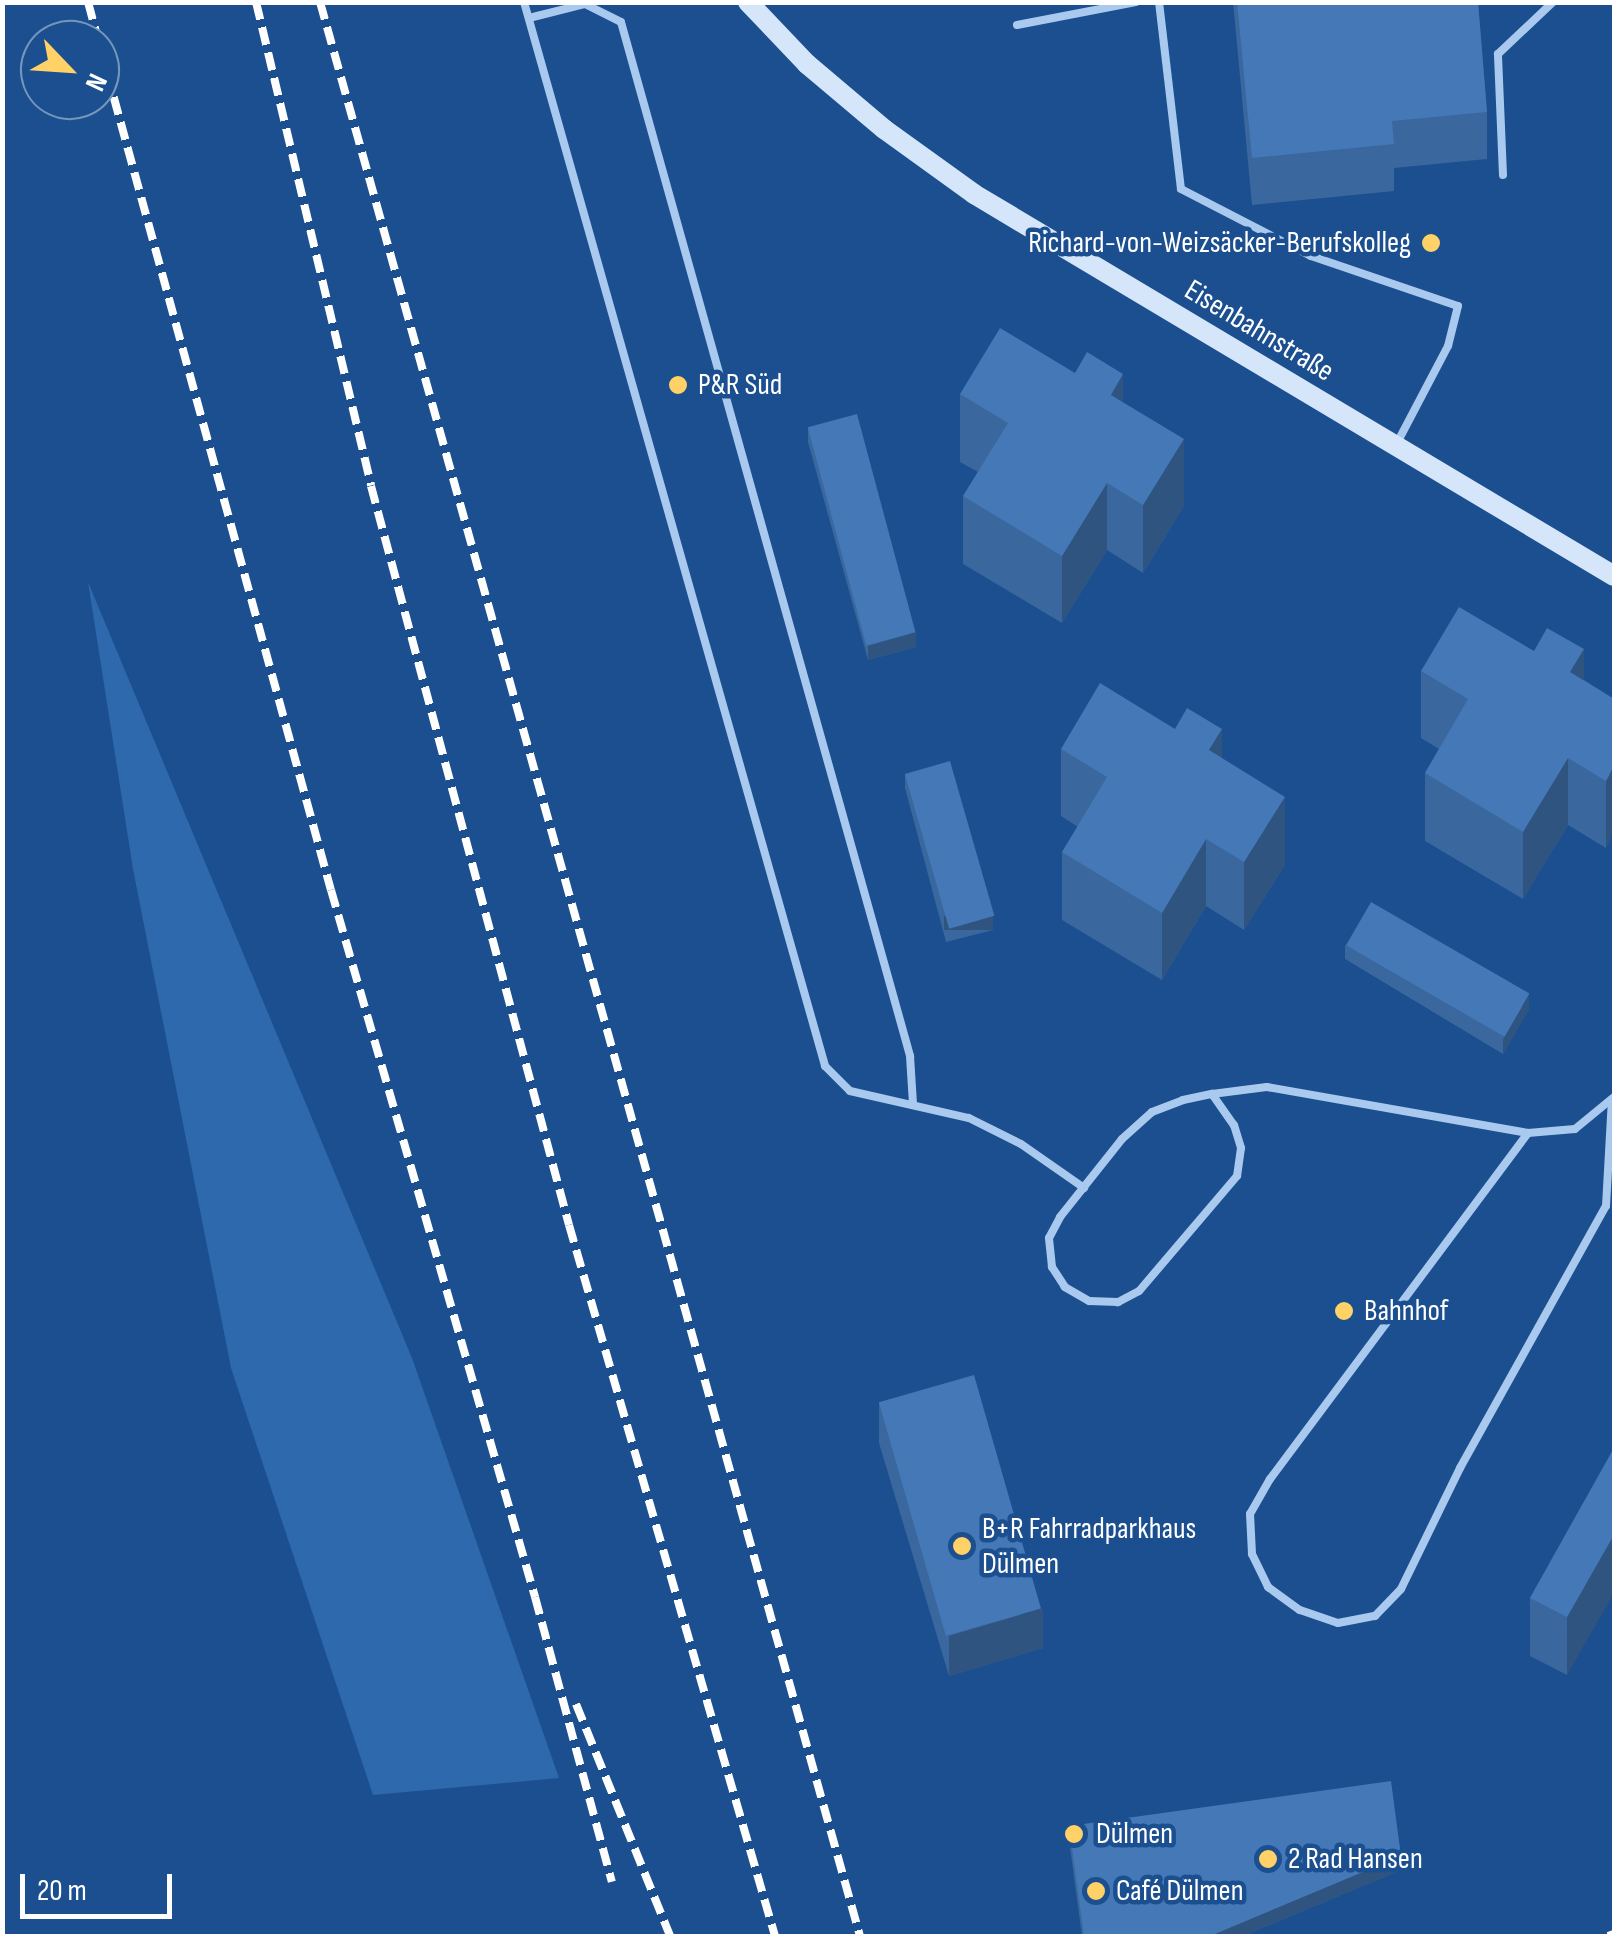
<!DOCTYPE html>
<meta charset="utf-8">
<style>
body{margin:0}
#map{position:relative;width:1617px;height:1939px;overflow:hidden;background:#1b4f8f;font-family:"Sofia Sans Condensed",sans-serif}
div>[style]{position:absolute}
.green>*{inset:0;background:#2e69ad}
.lane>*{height:8px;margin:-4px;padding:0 4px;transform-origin:4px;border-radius:4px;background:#a9c9ee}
.secondary>*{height:20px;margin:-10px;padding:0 10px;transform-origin:10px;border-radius:10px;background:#d6e6fa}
.rail>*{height:8px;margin-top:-4px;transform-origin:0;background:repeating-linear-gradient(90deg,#fff 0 18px,transparent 0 26px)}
.wall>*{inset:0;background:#3a679d}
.shaded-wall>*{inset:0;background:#305480;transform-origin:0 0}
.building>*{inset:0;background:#4478b7;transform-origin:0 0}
.dots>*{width:28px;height:28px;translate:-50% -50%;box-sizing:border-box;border:5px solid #1b4f8f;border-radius:50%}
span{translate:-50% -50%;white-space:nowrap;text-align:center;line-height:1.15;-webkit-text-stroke:9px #1b4f8f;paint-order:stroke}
.poi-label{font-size:30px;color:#fff}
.right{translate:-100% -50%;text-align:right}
.left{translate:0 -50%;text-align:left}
.street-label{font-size:30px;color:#fff}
.frame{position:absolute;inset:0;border:5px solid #fff;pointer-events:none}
.north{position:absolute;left:20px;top:20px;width:100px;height:100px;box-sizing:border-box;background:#1b4f8f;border:2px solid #7695bc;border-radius:50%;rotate:115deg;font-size:28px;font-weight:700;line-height:40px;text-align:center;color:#fff}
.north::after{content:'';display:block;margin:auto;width:35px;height:45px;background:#ffd166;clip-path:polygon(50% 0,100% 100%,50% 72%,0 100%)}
.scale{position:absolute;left:20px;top:1874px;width:152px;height:45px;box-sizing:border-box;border:5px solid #fff;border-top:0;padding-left:12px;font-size:30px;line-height:35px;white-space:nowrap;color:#fff;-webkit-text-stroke:8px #1b4f8f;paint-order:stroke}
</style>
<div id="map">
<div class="green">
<i style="clip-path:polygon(88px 582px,412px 1358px,559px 1778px,373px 1795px,231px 1368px,133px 869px)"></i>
</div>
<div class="lane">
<i style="left:524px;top:2px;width:1106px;rotate:74.2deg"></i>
<i style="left:825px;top:1066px;width:35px;rotate:45deg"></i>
<i style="left:850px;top:1091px;width:122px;rotate:12.8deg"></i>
<i style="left:969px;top:1118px;width:58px;rotate:26.6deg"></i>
<i style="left:1021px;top:1144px;width:77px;rotate:34.9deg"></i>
<i style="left:1159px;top:2px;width:188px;rotate:83.3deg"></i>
<i style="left:1181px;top:189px;width:146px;rotate:27.3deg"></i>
<i style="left:1311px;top:256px;width:155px;rotate:18.8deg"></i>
<i style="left:1458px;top:306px;width:41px;rotate:104deg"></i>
<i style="left:1448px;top:346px;width:110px;rotate:117.7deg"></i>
<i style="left:529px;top:18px;width:58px;rotate:-14deg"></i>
<i style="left:585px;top:4px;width:40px;rotate:26.6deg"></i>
<i style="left:621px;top:22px;width:1074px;rotate:74.38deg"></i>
<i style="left:910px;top:1056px;width:48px;rotate:86.4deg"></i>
<i style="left:1017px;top:25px;width:121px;rotate:-10.9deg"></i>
<i style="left:1503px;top:175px;width:121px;rotate:-92.4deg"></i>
<i style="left:1498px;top:54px;width:76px;rotate:-43.4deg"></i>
<i style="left:1212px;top:1094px;width:38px;rotate:55deg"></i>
<i style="left:1234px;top:1125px;width:24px;rotate:73deg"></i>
<i style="left:1241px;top:1148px;width:28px;rotate:98deg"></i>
<i style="left:1237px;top:1176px;width:151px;rotate:130.4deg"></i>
<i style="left:1139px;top:1291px;width:24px;rotate:152deg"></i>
<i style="left:1118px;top:1302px;width:29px;rotate:-178deg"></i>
<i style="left:1089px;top:1301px;width:28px;rotate:-150deg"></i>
<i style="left:1065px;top:1287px;width:24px;rotate:-123deg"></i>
<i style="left:1052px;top:1267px;width:29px;rotate:-96deg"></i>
<i style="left:1049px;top:1238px;width:24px;rotate:-62deg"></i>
<i style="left:1060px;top:1217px;width:100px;rotate:-51.5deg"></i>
<i style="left:1122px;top:1139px;width:40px;rotate:-42deg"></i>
<i style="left:1152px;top:1112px;width:33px;rotate:-21deg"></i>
<i style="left:1183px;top:1100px;width:30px;rotate:-12deg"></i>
<i style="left:1212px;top:1094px;width:55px;rotate:-7.3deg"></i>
<i style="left:1267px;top:1087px;width:265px;rotate:10deg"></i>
<i style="left:1528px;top:1133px;width:47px;rotate:-4.9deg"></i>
<i style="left:1575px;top:1129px;width:50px;rotate:-39.4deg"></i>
<i style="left:1528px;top:1133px;width:432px;rotate:126.7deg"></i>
<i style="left:1270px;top:1479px;width:40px;rotate:119.7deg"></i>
<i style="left:1250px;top:1514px;width:40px;rotate:87.1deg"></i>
<i style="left:1252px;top:1554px;width:37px;rotate:64deg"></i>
<i style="left:1268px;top:1587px;width:39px;rotate:36deg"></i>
<i style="left:1300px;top:1610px;width:40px;rotate:18.9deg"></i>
<i style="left:1338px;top:1623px;width:38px;rotate:-11deg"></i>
<i style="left:1375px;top:1616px;width:37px;rotate:-46deg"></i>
<i style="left:1401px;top:1589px;width:135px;rotate:-64deg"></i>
<i style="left:1460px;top:1468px;width:300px;rotate:-60.9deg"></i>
<i style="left:1606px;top:1206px;width:106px;rotate:-86.8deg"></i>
</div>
<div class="secondary">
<i style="left:748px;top:2px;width:86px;rotate:46.4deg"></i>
<i style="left:807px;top:64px;width:101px;rotate:40.2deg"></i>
<i style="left:884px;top:129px;width:111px;rotate:35.8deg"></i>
<i style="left:974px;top:194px;width:745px;rotate:30.83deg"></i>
</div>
<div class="rail">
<i style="left:88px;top:2px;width:39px;rotate:75deg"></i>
<i style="left:256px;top:2px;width:497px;rotate:76.6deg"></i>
<i style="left:371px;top:486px;width:765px;rotate:75deg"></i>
<i style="left:569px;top:1225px;width:740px;rotate:73.84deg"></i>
<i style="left:320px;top:2px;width:2008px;rotate:74.4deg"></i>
<i style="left:100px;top:47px;width:874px;rotate:74.68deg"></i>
<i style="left:331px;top:890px;width:736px;rotate:73.9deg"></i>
<i style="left:535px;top:1597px;width:295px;rotate:74.9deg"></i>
<i style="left:576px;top:1704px;width:250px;rotate:67.9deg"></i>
<i style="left:1608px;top:1936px;width:6px;rotate:-18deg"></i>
</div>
<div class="wall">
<i style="clip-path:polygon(1233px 2px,1478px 2px,1487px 112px,1487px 159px,1394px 168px,1394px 191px,1252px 205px)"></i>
<i style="clip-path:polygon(960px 394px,1123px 402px,1184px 506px,1143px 573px,1107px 550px,1062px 623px,963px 564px,963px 496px,978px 472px,960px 462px)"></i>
<i style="clip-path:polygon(808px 428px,916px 647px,868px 660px,808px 442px)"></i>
<i style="clip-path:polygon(1421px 671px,1584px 680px,1614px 699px,1606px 848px,1568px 825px,1523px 899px,1425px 841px,1425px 773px,1439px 749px,1421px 738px)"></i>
<i style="clip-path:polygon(1175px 729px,1222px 758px,1285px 865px,1244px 930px,1206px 906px,1162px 980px,1062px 920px,1062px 852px,1078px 827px,1061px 816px,1061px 749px)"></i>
<i style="clip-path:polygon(905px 774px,993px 930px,946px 942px,905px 788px)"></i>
<i style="clip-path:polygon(1345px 945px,1529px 1009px,1503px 1054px,1345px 959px)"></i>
<i style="clip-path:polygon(879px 1403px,1043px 1648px,949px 1676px,879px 1443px)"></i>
<i style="clip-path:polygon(1614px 1448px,1567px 1675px,1530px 1656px,1530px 1598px)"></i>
<i style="clip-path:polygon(1069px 1826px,1401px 1870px,1243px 1936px,1082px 1936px,1069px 1840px)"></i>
</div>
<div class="shaded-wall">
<i style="clip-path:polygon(1123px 374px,1123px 441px,1111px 395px)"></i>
<i style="clip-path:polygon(1184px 439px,1184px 506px,1143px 573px,1143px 505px)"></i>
<i style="clip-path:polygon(1107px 483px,1107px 550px,1062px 623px,1062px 556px)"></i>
<i style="clip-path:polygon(916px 632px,916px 647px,868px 660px,868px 646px)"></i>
<i style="clip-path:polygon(1584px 649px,1584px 717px,1570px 672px)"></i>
<i style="clip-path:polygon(1222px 729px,1222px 797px,1209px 750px)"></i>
<i style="clip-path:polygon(1568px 758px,1568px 825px,1523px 899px,1523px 832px)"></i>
<i style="clip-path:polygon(1614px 766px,1614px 833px,1606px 848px,1606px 781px)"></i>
<i style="clip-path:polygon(1285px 797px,1285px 865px,1244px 930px,1244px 862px)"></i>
<i style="clip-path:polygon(1206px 839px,1206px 906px,1162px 980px,1162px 913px)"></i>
<i style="left:993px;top:916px;width:14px;height:49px;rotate:90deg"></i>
<i style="clip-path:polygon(1529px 995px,1529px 1009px,1503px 1054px,1503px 1039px)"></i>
<i style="clip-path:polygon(1614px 1535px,1614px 1593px,1567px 1675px,1567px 1617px)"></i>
<i style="clip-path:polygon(1043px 1608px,1043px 1648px,949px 1676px,949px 1636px)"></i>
<i style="clip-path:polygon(1401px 1856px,1401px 1870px,1243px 1936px,1210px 1936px)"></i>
</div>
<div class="building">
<i style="clip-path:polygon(1237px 2px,1478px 2px,1487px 112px,1392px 121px,1394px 144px,1252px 158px)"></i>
<i style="clip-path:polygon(1000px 328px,1075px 373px,1087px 352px,1123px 374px,1111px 395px,1184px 439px,1143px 505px,1107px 483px,1062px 556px,963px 496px,1008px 423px,960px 394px)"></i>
<i style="left:857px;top:414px;width:226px;height:51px;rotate:75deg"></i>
<i style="clip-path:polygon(1459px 607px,1534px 651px,1547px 628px,1584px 649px,1570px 672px,1614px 699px,1614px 766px,1606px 781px,1568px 758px,1523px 832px,1425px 773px,1468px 699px,1421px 671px)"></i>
<i style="clip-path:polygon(1100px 683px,1175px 729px,1187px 708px,1222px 729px,1209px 750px,1285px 797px,1244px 862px,1206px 839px,1162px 913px,1062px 852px,1107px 777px,1061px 749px)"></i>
<i style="left:950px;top:761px;width:161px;height:47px;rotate:74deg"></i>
<i style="left:1371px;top:902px;width:183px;height:50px;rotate:30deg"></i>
<i style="left:974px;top:1375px;width:243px;height:99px;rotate:74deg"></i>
<i style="clip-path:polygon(1614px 1448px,1614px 1535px,1567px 1617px,1530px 1598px)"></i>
<i style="clip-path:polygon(1391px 1781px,1401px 1856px,1210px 1936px,1084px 1936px,1069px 1826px)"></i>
</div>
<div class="dots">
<i style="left:1431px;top:243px;background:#ffd166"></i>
<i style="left:678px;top:385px;background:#ffd166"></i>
<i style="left:1344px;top:1311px;background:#ffd166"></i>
<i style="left:962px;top:1546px;background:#ffd166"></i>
<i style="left:1074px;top:1834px;background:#ffd166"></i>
<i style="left:1268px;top:1859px;background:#ffd166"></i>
<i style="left:1096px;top:1891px;background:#ffd166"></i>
</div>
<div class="poi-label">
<span class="right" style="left:1411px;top:243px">Richard-von-Weizsäcker-Berufskolleg</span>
<span class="left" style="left:698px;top:385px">P&amp;R Süd</span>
<span class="left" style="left:1364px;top:1311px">Bahnhof</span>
<span class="left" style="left:982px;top:1546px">B+R Fahrradparkhaus<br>Dülmen</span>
<span class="left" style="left:1096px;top:1834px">Dülmen</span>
<span class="left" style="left:1288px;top:1859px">2 Rad Hansen</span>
<span class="left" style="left:1116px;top:1891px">Café Dülmen</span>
</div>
<div class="street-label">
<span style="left:1259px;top:331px;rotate:31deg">Eisenbahnstraße</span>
</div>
<div class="frame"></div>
<div class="north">N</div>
<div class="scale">20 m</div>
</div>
